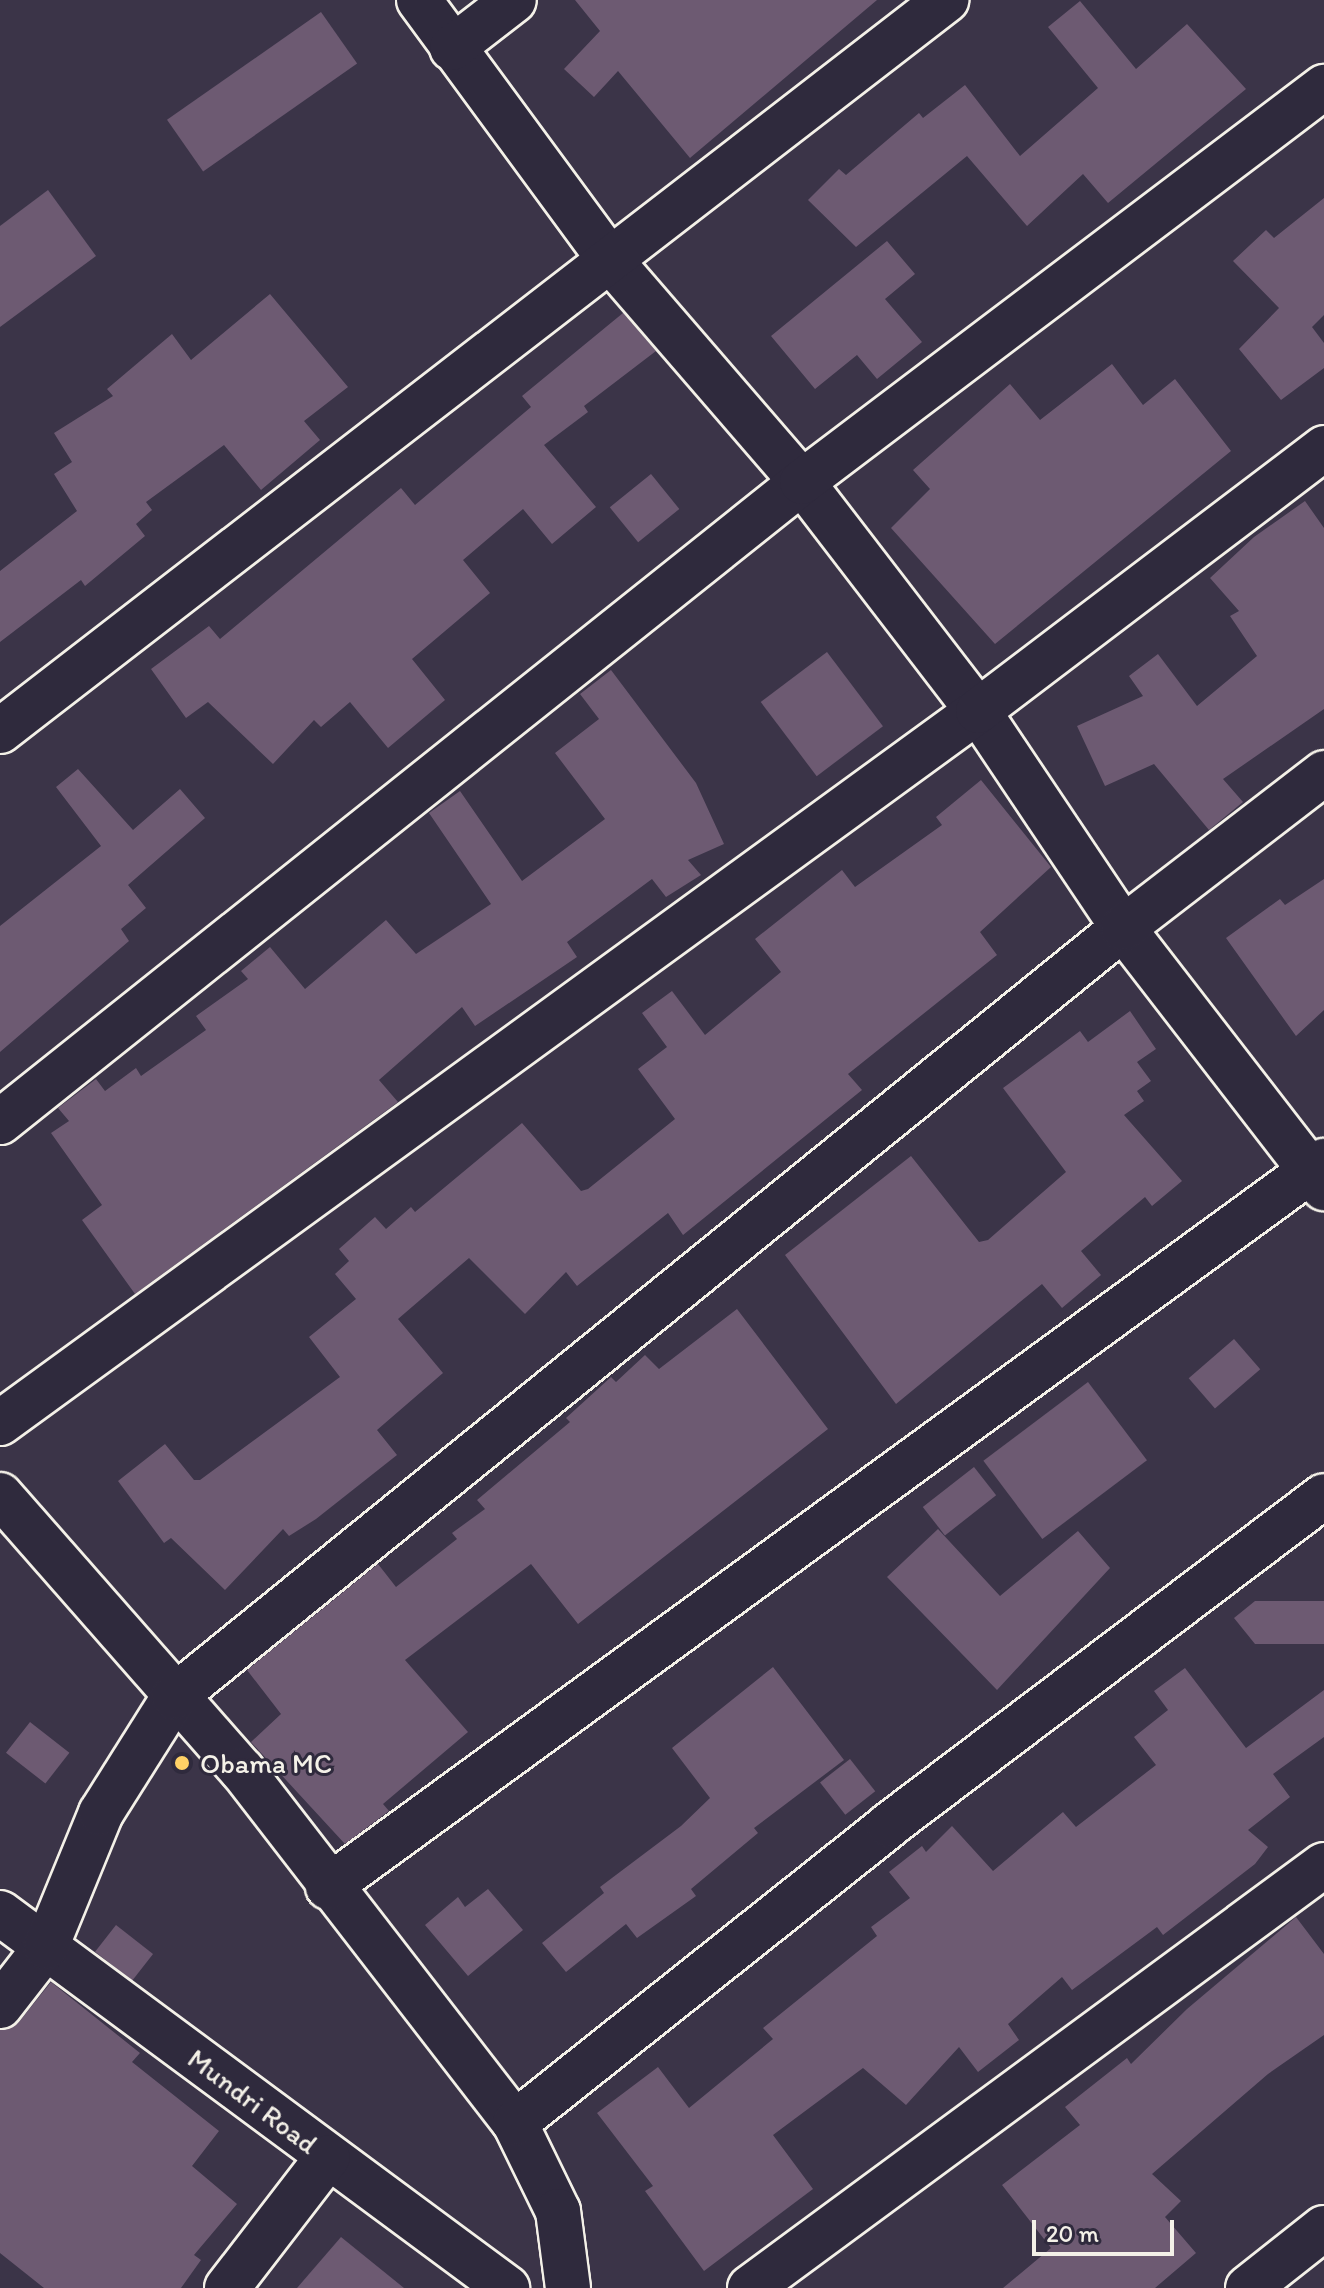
<!DOCTYPE html>
<style>
body{margin:0}
#map{position:relative;width:1324px;height:2288px;overflow:hidden;background:#3b3448;font-family:Itim,sans-serif}
div>[style]{position:absolute}
.building>*{inset:0;background:#6d5a72;transform-origin:0 0}
.roads{filter:drop-shadow(2px 0 #f4f1e8) drop-shadow(-2px 0 #f4f1e8) drop-shadow(0 2px #f4f1e8) drop-shadow(0 -2px #f4f1e8)}
.minor>*{height:44px;margin:-22px;padding:0 22px;transform-origin:22px;border-radius:22px;background:#2f2a3d}
.dots>*{width:22px;height:22px;translate:-50% -50%;box-sizing:border-box;border:4px solid #2f2a3d;border-radius:50%}
span{translate:-50% -50%;white-space:nowrap;text-align:center;line-height:1.15;-webkit-text-stroke:6px #2f2a3d;paint-order:stroke}
.poi-label{font-size:28px;color:#f4f1e8}
.left{translate:0 -50%;text-align:left}
.street-label{font-size:28px;color:#f4f1e8}
.scale{position:absolute;left:1032px;top:2220px;width:142px;height:36px;box-sizing:border-box;border:4px solid #f4f1e8;border-top:0;padding-left:10px;font-size:24px;line-height:28px;white-space:nowrap;color:#f4f1e8;-webkit-text-stroke:6px #2f2a3d;paint-order:stroke}
</style>
<div id="map">
<div class="building">
<i style="clip-path:polygon(575px 0,877px 0,690px 158px,618px 71px,594px 97px,564px 69px,600px 31px)"></i>
<i style="clip-path:polygon(1080px 1px,1136px 69px,1187px 24px,1246px 89px,1108px 203px,1083px 174px,1027px 226px,967px 156px,856px 247px,808px 200px,839px 169px,846px 175px,919px 113px,923px 118px,965px 85px,1020px 156px,1098px 88px,1048px 27px)"></i>
<i style="left:321px;top:12px;width:63px;height:188px;rotate:55deg"></i>
<i style="clip-path:polygon(48px 190px,96px 256px,0 327px,0 226px)"></i>
<i style="clip-path:polygon(1324px 198px,1324px 315px,1312px 327px,1324px 343px,1324px 368px,1281px 400px,1239px 349px,1279px 308px,1233px 261px,1266px 230px,1274px 238px)"></i>
<i style="clip-path:polygon(887px 241px,915px 274px,885px 299px,922px 342px,877px 379px,857px 355px,815px 389px,771px 336px)"></i>
<i style="clip-path:polygon(270px 294px,348px 387px,304px 421px,320px 440px,261px 490px,224px 445px,146px 502px,152px 510px,136px 524px,145px 536px,85px 586px,81px 580px,0 642px,0 571px,77px 511px,54px 474px,72px 462px,54px 433px,113px 396px,107px 389px,172px 334px,191px 360px)"></i>
<i style="clip-path:polygon(623px 313px,656px 351px,584px 406px,588px 412px,544px 445px,596px 507px,552px 544px,523px 509px,463px 560px,490px 593px,412px 659px,445px 700px,388px 748px,350px 702px,321px 727px,314px 720px,273px 764px,208px 702px,186px 718px,151px 669px,209px 626px,220px 639px,401px 488px,415px 505px,531px 407px,522px 396px)"></i>
<i style="clip-path:polygon(1112px 364px,1143px 405px,1175px 379px,1231px 451px,995px 644px,891px 528px,930px 489px,913px 470px,1010px 384px,1040px 420px)"></i>
<i style="left:651px;top:474px;width:45px;height:53px;rotate:51deg"></i>
<i style="clip-path:polygon(1305px 501px,1324px 528px,1324px 709px,1223px 779px,1243px 802px,1209px 830px,1154px 764px,1105px 786px,1077px 726px,1143px 696px,1129px 676px,1158px 654px,1197px 706px,1257px 656px,1230px 616px,1239px 611px,1210px 578px,1254px 537px)"></i>
<i style="left:827px;top:652px;width:93px;height:83px;rotate:53deg"></i>
<i style="clip-path:polygon(611px 670px,696px 783px,724px 844px,688px 860px,701px 875px,666px 897px,652px 879px,567px 942px,577px 957px,475px 1026px,462px 1007px,379px 1080px,398px 1102px,135px 1294px,82px 1220px,102px 1205px,51px 1133px,69px 1121px,58px 1108px,96px 1079px,105px 1091px,136px 1068px,141px 1076px,206px 1030px,196px 1016px,248px 979px,241px 971px,270px 947px,305px 989px,386px 920px,416px 954px,491px 904px,429px 813px,460px 791px,522px 881px,605px 819px,555px 753px,599px 719px,580px 694px)"></i>
<i style="clip-path:polygon(78px 769px,133px 830px,180px 789px,205px 818px,128px 885px,146px 908px,121px 929px,129px 941px,0 1052px,0 926px,101px 846px,56px 787px)"></i>
<i style="clip-path:polygon(981px 780px,1051px 867px,980px 932px,997px 955px,848px 1074px,862px 1090px,683px 1235px,668px 1213px,577px 1286px,566px 1272px,525px 1314px,469px 1258px,398px 1319px,443px 1373px,377px 1430px,397px 1455px,316px 1519px,289px 1536px,283px 1529px,225px 1590px,171px 1538px,164px 1543px,118px 1481px,165px 1444px,194px 1480px,200px 1480px,340px 1377px,309px 1337px,356px 1299px,335px 1274px,349px 1261px,339px 1249px,375px 1217px,386px 1229px,411px 1207px,415px 1212px,522px 1123px,581px 1191px,588px 1189px,675px 1119px,638px 1069px,667px 1047px,642px 1013px,672px 991px,705px 1035px,781px 972px,755px 939px,842px 870px,855px 887px,942px 825px,936px 817px)"></i>
<i style="clip-path:polygon(1324px 879px,1324px 1010px,1296px 1036px,1226px 938px,1280px 899px,1285px 905px)"></i>
<i style="clip-path:polygon(1130px 1011px,1156px 1049px,1137px 1062px,1151px 1081px,1137px 1091px,1144px 1101px,1124px 1115px,1182px 1181px,1152px 1206px,1145px 1197px,1081px 1251px,1101px 1275px,1062px 1308px,1042px 1284px,896px 1404px,785px 1255px,911px 1156px,979px 1242px,988px 1240px,1066px 1172px,1003px 1088px,1080px 1031px,1088px 1042px)"></i>
<i style="clip-path:polygon(737px 1309px,828px 1429px,578px 1624px,531px 1564px,405px 1660px,468px 1732px,383px 1804px,389px 1811px,345px 1844px,251px 1742px,281px 1714px,247px 1670px,378px 1564px,396px 1587px,457px 1539px,452px 1533px,485px 1509px,477px 1500px,570px 1422px,566px 1418px,611px 1377px,616px 1382px,645px 1355px,659px 1369px)"></i>
<i style="left:1234px;top:1339px;width:40px;height:60px;rotate:49deg"></i>
<i style="left:1088px;top:1382px;width:98px;height:131px;rotate:53deg"></i>
<i style="left:974px;top:1467px;width:36px;height:65px;rotate:52deg"></i>
<i style="clip-path:polygon(938px 1529px,1000px 1596px,1078px 1531px,1110px 1568px,997px 1690px,887px 1577px)"></i>
<i style="clip-path:polygon(1255px 1601px,1324px 1601px,1324px 1644px,1255px 1644px,1234px 1618px)"></i>
<i style="clip-path:polygon(773px 1667px,844px 1760px,754px 1828px,758px 1833px,691px 1889px,696px 1896px,637px 1938px,626px 1924px,566px 1972px,542px 1943px,604px 1893px,600px 1887px,681px 1826px,710px 1798px,672px 1748px)"></i>
<i style="clip-path:polygon(1185px 1668px,1246px 1748px,1324px 1690px,1324px 1737px,1273px 1774px,1290px 1797px,1248px 1830px,1268px 1847px,1255px 1864px,1163px 1935px,1157px 1927px,1072px 1990px,1062px 1977px,1008px 2024px,1019px 2040px,978px 2072px,959px 2047px,906px 2105px,863px 2068px,773px 2135px,813px 2189px,704px 2271px,645px 2191px,653px 2186px,597px 2113px,658px 2067px,689px 2108px,773px 2039px,763px 2028px,877px 1936px,871px 1927px,910px 1898px,889px 1872px,922px 1846px,926px 1852px,952px 1826px,993px 1871px,1063px 1812px,1076px 1827px,1156px 1765px,1134px 1737px,1168px 1710px,1154px 1691px)"></i>
<i style="left:30px;top:1722px;width:50px;height:39px;rotate:38deg"></i>
<i style="left:850px;top:1759px;width:41px;height:38px;rotate:52deg"></i>
<i style="clip-path:polygon(488px 1889px,523px 1930px,468px 1976px,425px 1925px,458px 1897px,465px 1907px)"></i>
<i style="clip-path:polygon(1296px 1917px,1324px 1954px,1324px 2035px,1268px 2074px,1152px 2174px,1181px 2201px,1165px 2217px,1196px 2253px,1155px 2288px,1003px 2288px,1051px 2248px,1002px 2185px,1080px 2125px,1065px 2107px,1127px 2058px,1131px 2064px,1187px 2009px)"></i>
<i style="left:116px;top:1925px;width:47px;height:34px;rotate:38deg"></i>
<i style="clip-path:polygon(51px 1982px,140px 2053px,132px 2062px,219px 2131px,192px 2166px,237px 2204px,194px 2255px,201px 2260px,181px 2288px,44px 2288px,0 2253px,0 2030px,19px 2022px)"></i>
<i style="clip-path:polygon(341px 2237px,404px 2288px,297px 2288px)"></i>
</div>
<div class="roads">
<div class="minor">
<i style="left:419px;top:0;width:324px;rotate:53.7deg"></i>
<i style="left:611px;top:261px;width:292px;rotate:49.2deg"></i>
<i style="left:802px;top:482px;width:289px;rotate:52.5deg"></i>
<i style="left:978px;top:711px;width:261px;rotate:56.2deg"></i>
<i style="left:1123px;top:928px;width:329px;rotate:52.3deg"></i>
<i style="left:452px;top:48px;width:78px;rotate:-37.7deg"></i>
<i style="left:0;top:731px;width:1196px;rotate:-37.69deg"></i>
<i style="left:0;top:1122px;width:1026px;rotate:-38.59deg"></i>
<i style="left:802px;top:482px;width:655px;rotate:-37.11deg"></i>
<i style="left:0;top:1423px;width:1210px;rotate:-36.06deg"></i>
<i style="left:978px;top:711px;width:435px;rotate:-37.2deg"></i>
<i style="left:0;top:1495px;width:366px;rotate:48.7deg"></i>
<i style="left:242px;top:1770px;width:446px;rotate:52.3deg"></i>
<i style="left:515px;top:2123px;width:98px;rotate:64deg"></i>
<i style="left:558px;top:2211px;width:78px;rotate:82.6deg"></i>
<i style="left:328px;top:1887px;width:1233px;rotate:-36.09deg"></i>
<i style="left:0;top:1913px;width:631px;rotate:36.49deg"></i>
<i style="left:0;top:2006px;width:75px;rotate:-52.1deg"></i>
<i style="left:46px;top:1947px;width:145px;rotate:-67.7deg"></i>
<i style="left:101px;top:1813px;width:137px;rotate:-57.8deg"></i>
<i style="left:174px;top:1697px;width:1221px;rotate:-39.02deg"></i>
<i style="left:1123px;top:928px;width:254px;rotate:-37.6deg"></i>
<i style="left:515px;top:2123px;width:478px;rotate:-38.5deg"></i>
<i style="left:889px;top:1825px;width:545px;rotate:-37.1deg"></i>
<i style="left:227px;top:2288px;width:165px;rotate:-52.4deg"></i>
<i style="left:750px;top:2288px;width:713px;rotate:-36.39deg"></i>
<i style="left:1248px;top:2288px;width:97px;rotate:-38.3deg"></i>
</div>
</div>
<div class="dots">
<i style="left:182px;top:1763px;background:#ffd166"></i>
</div>
<div class="poi-label">
<span class="left" style="left:200px;top:1763px">Obama MC</span>
</div>
<div class="street-label">
<span style="left:253px;top:2101px;rotate:37deg">Mundri Road</span>
</div>
<div class="scale">20 m</div>
</div>
